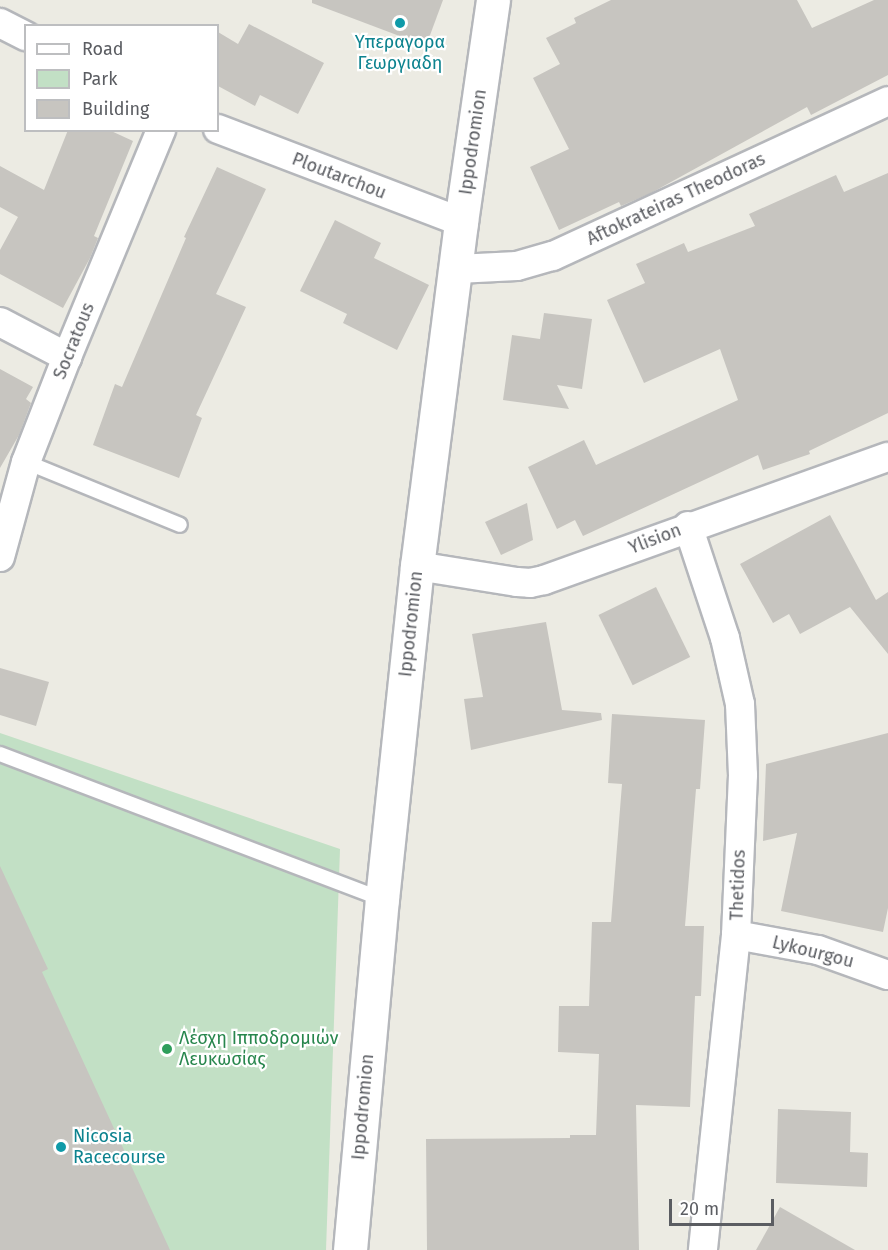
<!DOCTYPE html>
<meta charset="utf-8">
<style>
body{margin:0}
#map{position:relative;width:888px;height:1250px;overflow:hidden;background:#ecebe3;font-family:"Fira Sans",sans-serif}
div>[style]{position:absolute}
.green>*{inset:0;background:#c2e0c5}
.building>*{inset:0;background:#c7c5c0;transform-origin:0 0}
.roads{filter:drop-shadow(2px 0 #b5b7bb) drop-shadow(-2px 0 #b5b7bb) drop-shadow(0 2px #b5b7bb) drop-shadow(0 -2px #b5b7bb)}
.service>*{height:14px;margin:-7px;padding:0 7px;transform-origin:7px;border-radius:7px;background:#fff}
.minor>*{height:28px;margin:-14px;padding:0 14px;transform-origin:14px;border-radius:14px;background:#fff}
.tertiary>*{height:33px;margin:-16.5px;padding:0 16.5px;transform-origin:16.5px;border-radius:16.5px;background:#fff}
.dots>*{width:16px;height:16px;translate:-50% -50%;box-sizing:border-box;border:3px solid #fff;border-radius:50%}
span{translate:-50% -50%;white-space:nowrap;text-align:center;line-height:1.15;-webkit-text-stroke:4.5px #fff;paint-order:stroke}
.culture-label{font-size:18px;color:#0d838f}
.left{translate:0 -50%;text-align:left}
.street-label{font-size:18px;color:#5b5d62}
.leisure-label{font-size:18px;color:#27864d}
.legend{position:absolute;left:24px;top:24px;width:195px;height:108px;box-sizing:border-box;background:#fff;border:2px solid #bdbec0;margin:0;padding:8px 10px;list-style:none;font-size:18px;color:#5b5d62}
.legend li{display:flex;align-items:center;gap:12px;height:30px}
.legend b{width:30px;border:2px solid #bdbec0}
.scale{position:absolute;left:669px;top:1199px;width:105px;height:27px;box-sizing:border-box;border:3px solid #5b5d62;border-top:0;padding-left:8px;font-size:18px;line-height:21px;white-space:nowrap;color:#5b5d62;-webkit-text-stroke:4px #fff;paint-order:stroke}
</style>
<div id="map">
<div class="green">
<i style="clip-path:polygon(0 733px,340px 849px,326px 1250px,0 1250px)"></i>
</div>
<div class="building">
<i style="clip-path:polygon(312px 0,443px 0,426px 46px,312px 3px)"></i>
<i style="clip-path:polygon(611px 0,797px 0,812px 28px,874px 0,888px 0,888px 75px,811px 115px,807px 107px,651px 193px,621px 206px,619px 202px,559px 230px,530px 167px,569px 149px,533px 78px,560px 64px,546px 38px,576px 23px,574px 18px)"></i>
<i style="clip-path:polygon(249px 24px,324px 63px,298px 114px,260px 95px,255px 106px,218px 86px,218px 32px,238px 44px)"></i>
<i style="clip-path:polygon(68px 130px,109px 130px,133px 141px,94px 236px,98px 238px,90px 258px,63px 308px,0 274px,0 250px,18px 217px,0 207px,0 166px,44px 190px)"></i>
<i style="clip-path:polygon(217px 167px,266px 189px,216px 294px,246px 307px,196px 415px,202px 418px,179px 478px,93px 445px,115px 384px,122px 387px,186px 238px,184px 237px)"></i>
<i style="clip-path:polygon(888px 173px,888px 413px,809px 451px,810px 454px,763px 470px,758px 455px,583px 536px,575px 520px,557px 529px,528px 467px,584px 440px,596px 465px,738px 400px,720px 349px,644px 383px,607px 300px,645px 283px,636px 264px,684px 243px,688px 252px,755px 226px,749px 214px,836px 175px,844px 192px)"></i>
<i style="clip-path:polygon(335px 220px,381px 243px,374px 258px,429px 285px,397px 350px,343px 323px,347px 314px,300px 291px)"></i>
<i style="clip-path:polygon(544px 313px,592px 319px,582px 389px,557px 385px,569px 409px,503px 400px,512px 335px,540px 339px)"></i>
<i style="clip-path:polygon(0 369px,33px 387px,26px 399px,31px 403px,19px 435px,0 468px)"></i>
<i style="clip-path:polygon(527px 503px,533px 540px,501px 555px,485px 522px)"></i>
<i style="clip-path:polygon(830px 515px,876px 600px,888px 592px,888px 654px,850px 607px,800px 634px,789px 614px,773px 623px,740px 564px)"></i>
<i style="left:656px;top:587px;width:78px;height:64px;rotate:64deg"></i>
<i style="clip-path:polygon(546px 622px,562px 710px,601px 713px,602px 720px,471px 750px,464px 699px,483px 697px,472px 634px)"></i>
<i style="clip-path:polygon(0 668px,49px 682px,36px 726px,0 715px)"></i>
<i style="clip-path:polygon(612px 714px,705px 720px,700px 789px,696px 789px,685px 926px,704px 926px,701px 996px,695px 996px,690px 1107px,636px 1105px,639px 1250px,427px 1250px,426px 1139px,570px 1138px,570px 1135px,596px 1135px,599px 1054px,558px 1052px,559px 1006px,589px 1006px,592px 922px,611px 922px,622px 784px,608px 783px)"></i>
<i style="clip-path:polygon(888px 733px,888px 908px,883px 932px,781px 911px,797px 833px,763px 841px,766px 764px)"></i>
<i style="clip-path:polygon(0 866px,48px 969px,42px 972px,170px 1250px,0 1250px)"></i>
<i style="clip-path:polygon(778px 1109px,851px 1112px,850px 1152px,868px 1153px,867px 1187px,776px 1183px)"></i>
<i style="clip-path:polygon(780px 1207px,855px 1250px,756px 1250px)"></i>
</div>
<div class="roads">
<div class="service">
<i style="left:26px;top:462px;width:166px;rotate:22.2deg"></i>
<i style="left:0;top:754px;width:409px;rotate:20.8deg"></i>
</div>
<div class="minor">
<i style="left:0;top:23px;width:29px;rotate:27deg"></i>
<i style="left:218px;top:129px;width:260px;rotate:20.9deg"></i>
<i style="left:457px;top:269px;width:60px;rotate:-2.9deg"></i>
<i style="left:517px;top:266px;width:37px;rotate:-16deg"></i>
<i style="left:553px;top:256px;width:369px;rotate:-24.8deg"></i>
<i style="left:0;top:322px;width:76px;rotate:27.6deg"></i>
<i style="left:688px;top:526px;width:118px;rotate:71.7deg"></i>
<i style="left:725px;top:638px;width:68px;rotate:77.2deg"></i>
<i style="left:740px;top:704px;width:71px;rotate:87.6deg"></i>
<i style="left:743px;top:775px;width:160px;rotate:92.5deg"></i>
<i style="left:736px;top:935px;width:317px;rotate:96deg"></i>
<i style="left:0;top:557px;width:98px;rotate:-74.7deg"></i>
<i style="left:26px;top:462px;width:113px;rotate:-68.7deg"></i>
<i style="left:67px;top:357px;width:246px;rotate:-67.5deg"></i>
<i style="left:417px;top:566px;width:101px;rotate:9.1deg"></i>
<i style="left:517px;top:582px;width:13px;rotate:4deg"></i>
<i style="left:530px;top:583px;width:14px;rotate:-12deg"></i>
<i style="left:544px;top:580px;width:365px;rotate:-19.7deg"></i>
<i style="left:736px;top:935px;width:83px;rotate:10.4deg"></i>
<i style="left:818px;top:950px;width:74px;rotate:19.7deg"></i>
</div>
<div class="tertiary">
<i style="left:350px;top:1250px;width:352px;rotate:-84.8deg"></i>
<i style="left:382px;top:899px;width:335px;rotate:-84deg"></i>
<i style="left:417px;top:566px;width:347px;rotate:-82.7deg"></i>
<i style="left:461px;top:222px;width:224px;rotate:-81.8deg"></i>
</div>
</div>
<div class="dots">
<i style="left:400px;top:23px;background:#0f9aa8"></i>
<i style="left:167px;top:1049px;background:#2e9e5b"></i>
<i style="left:61px;top:1147px;background:#0f9aa8"></i>
</div>
<div class="culture-label">
<span style="left:400px;top:53px">Υπεραγορα<br>Γεωργιαδη</span>
<span class="left" style="left:73px;top:1147px">Nicosia<br>Racecourse</span>
</div>
<div class="street-label">
<span style="left:473px;top:142px;rotate:-82deg">Ippodromion</span>
<span style="left:339px;top:176px;rotate:21deg">Ploutarchou</span>
<span style="left:676px;top:199px;rotate:-25deg">Aftokrateiras Theodoras</span>
<span style="left:74px;top:341px;rotate:-68deg">Socratous</span>
<span style="left:655px;top:539px;rotate:-21deg">Ylision</span>
<span style="left:411px;top:624px;rotate:-84deg">Ippodromion</span>
<span style="left:738px;top:885px;rotate:-88deg">Thetidos</span>
<span style="left:813px;top:952px;rotate:14deg">Lykourgou</span>
<span style="left:363px;top:1107px;rotate:-85deg">Ippodromion</span>
</div>
<div class="leisure-label">
<span class="left" style="left:179px;top:1049px">Λέσχη Ιπποδρομιών<br>Λευκωσίας</span>
</div>
<ul class="legend">
<li><b style="height:8px;background:#fff"></b>Road</li>
<li><b style="height:16px;background:#c2e0c5"></b>Park</li>
<li><b style="height:16px;background:#c7c5c0"></b>Building</li>
</ul>
<div class="scale">20 m</div>
</div>
